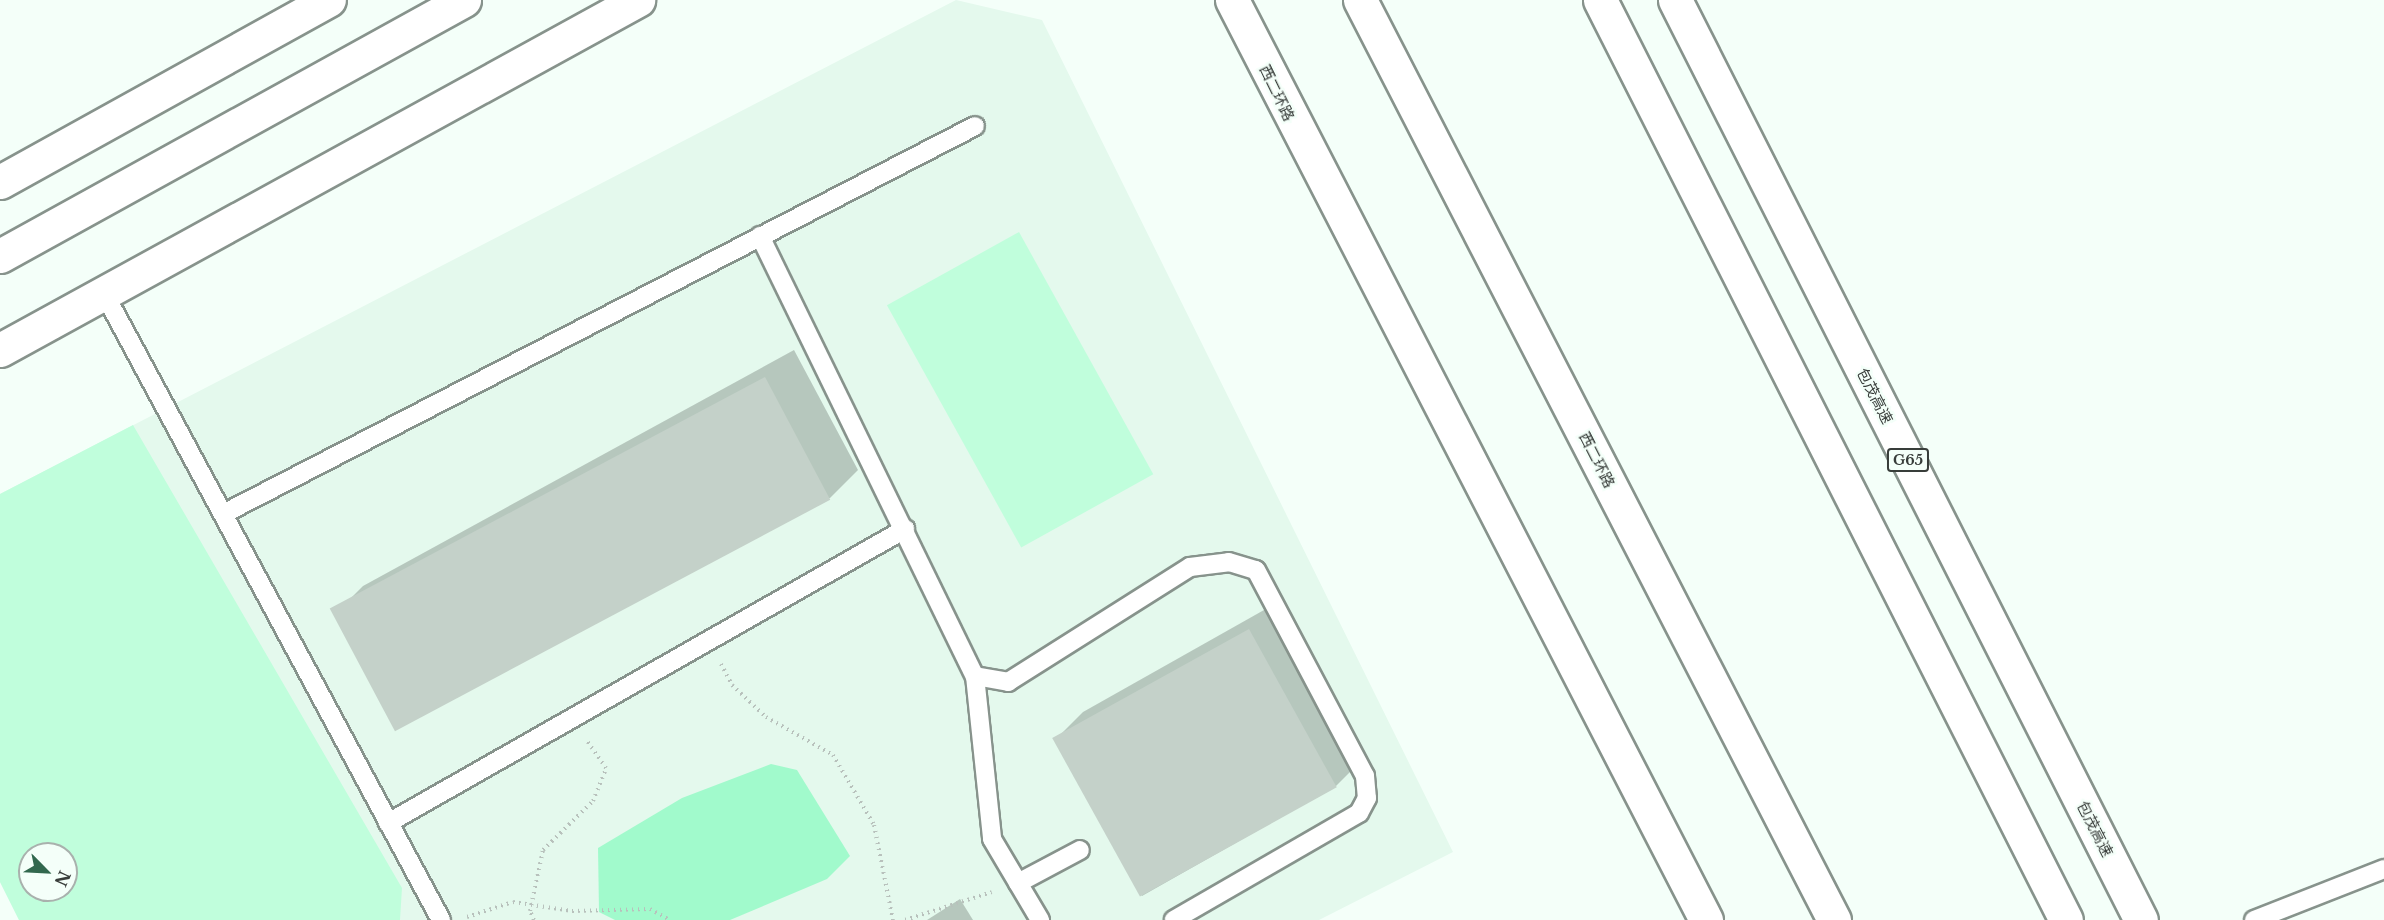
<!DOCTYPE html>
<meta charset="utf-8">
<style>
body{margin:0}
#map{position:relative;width:2384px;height:920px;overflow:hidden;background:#f4fff9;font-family:"Libre Baskerville","Noto Sans SC",serif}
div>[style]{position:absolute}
.built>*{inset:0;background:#e4f9ed}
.green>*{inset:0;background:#c0fedc;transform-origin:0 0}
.water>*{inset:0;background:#a1facc}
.shadow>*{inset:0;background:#0003}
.building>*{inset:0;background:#c4d1c9;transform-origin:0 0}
.path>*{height:4px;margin-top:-2px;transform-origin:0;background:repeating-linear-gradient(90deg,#b8c1bc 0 1.5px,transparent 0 6px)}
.roads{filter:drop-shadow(2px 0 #87938c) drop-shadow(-2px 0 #87938c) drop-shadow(0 2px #87938c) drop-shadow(0 -2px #87938c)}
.lane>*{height:18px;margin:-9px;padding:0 9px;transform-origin:9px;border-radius:9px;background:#fff}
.street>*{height:33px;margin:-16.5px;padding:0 16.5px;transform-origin:16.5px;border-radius:16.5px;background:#fff}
.primary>*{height:33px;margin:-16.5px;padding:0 16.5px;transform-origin:16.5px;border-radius:16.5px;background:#fff}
.highway>*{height:33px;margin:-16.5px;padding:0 16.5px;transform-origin:16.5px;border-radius:16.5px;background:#fff}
span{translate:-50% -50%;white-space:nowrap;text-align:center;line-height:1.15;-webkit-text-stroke:5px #f4fff9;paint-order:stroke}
.shield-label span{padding:2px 4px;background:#f4fff9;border:2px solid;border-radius:4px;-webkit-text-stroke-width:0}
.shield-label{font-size:14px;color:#383d3a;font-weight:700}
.street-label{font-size:15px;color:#383d3a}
.north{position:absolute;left:18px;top:842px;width:60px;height:60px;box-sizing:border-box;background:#f4fff9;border:2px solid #a9b1ad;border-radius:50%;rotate:114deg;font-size:16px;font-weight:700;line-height:24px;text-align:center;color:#383d3a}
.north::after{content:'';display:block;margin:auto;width:21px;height:27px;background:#32684e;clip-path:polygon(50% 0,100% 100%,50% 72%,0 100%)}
</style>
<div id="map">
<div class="built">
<i style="clip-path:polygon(evenodd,956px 0,1042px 20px,1453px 852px,1319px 920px,19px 920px,0 882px,0 494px,956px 0,30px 854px,66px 854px,66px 890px,30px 890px,30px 854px)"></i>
</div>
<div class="green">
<i style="left:1019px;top:232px;width:277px;height:151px;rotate:61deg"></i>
<i style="clip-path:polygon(evenodd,133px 425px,402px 888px,400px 920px,19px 920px,0 882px,0 494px,133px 425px,30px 854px,66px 854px,66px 890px,30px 890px,30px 854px)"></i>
</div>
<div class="water">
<i style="clip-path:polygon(771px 764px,797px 770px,850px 856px,827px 879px,730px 920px,615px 920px,599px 912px,598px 848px,682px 798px)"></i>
</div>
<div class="shadow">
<i style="clip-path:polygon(794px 350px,858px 470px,830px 498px,335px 614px,363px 586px)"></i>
<i style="clip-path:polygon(1278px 602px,1365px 757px,1336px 786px,1142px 896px,1055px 740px,1083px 712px)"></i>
<i style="clip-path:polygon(960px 899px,973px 920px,927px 920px)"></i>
</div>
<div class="building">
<i style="left:765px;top:377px;width:139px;height:493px;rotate:62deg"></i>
<i style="left:1249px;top:629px;width:181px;height:225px;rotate:61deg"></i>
</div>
<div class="path">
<i style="left:721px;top:664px;width:24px;rotate:62deg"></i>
<i style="left:732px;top:685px;width:47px;rotate:43.3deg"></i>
<i style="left:766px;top:717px;width:77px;rotate:29.6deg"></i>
<i style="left:833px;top:755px;width:81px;rotate:59.6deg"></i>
<i style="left:874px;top:825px;width:97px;rotate:78.7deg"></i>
<i style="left:467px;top:917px;width:48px;rotate:-18.1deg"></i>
<i style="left:513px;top:902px;width:60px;rotate:8.7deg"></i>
<i style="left:572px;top:911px;width:78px;rotate:-1.5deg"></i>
<i style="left:650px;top:909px;width:23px;rotate:29deg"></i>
<i style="left:534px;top:920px;width:10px;rotate:-114deg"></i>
<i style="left:530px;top:911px;width:62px;rotate:-78deg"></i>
<i style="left:543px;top:850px;width:70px;rotate:-44.4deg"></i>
<i style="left:593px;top:801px;width:35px;rotate:-68deg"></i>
<i style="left:606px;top:768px;width:33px;rotate:-125deg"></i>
<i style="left:905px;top:920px;width:91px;rotate:-17.8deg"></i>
</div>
<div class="roads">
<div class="lane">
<i style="left:760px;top:236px;width:490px;rotate:64deg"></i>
<i style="left:975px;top:676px;width:34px;rotate:10deg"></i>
<i style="left:1008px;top:682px;width:215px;rotate:-32.3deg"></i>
<i style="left:1190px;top:567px;width:39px;rotate:-7deg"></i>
<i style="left:1229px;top:562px;width:28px;rotate:17deg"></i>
<i style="left:1256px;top:570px;width:233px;rotate:62.1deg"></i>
<i style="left:1365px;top:776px;width:22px;rotate:85deg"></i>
<i style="left:1367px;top:798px;width:17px;rotate:118deg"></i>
<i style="left:1359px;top:813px;width:214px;rotate:150deg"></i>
<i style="left:104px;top:293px;width:712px;rotate:61.74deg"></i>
<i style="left:223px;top:514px;width:846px;rotate:-27.29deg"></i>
<i style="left:975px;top:676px;width:164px;rotate:84deg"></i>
<i style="left:992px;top:839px;width:94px;rotate:59.3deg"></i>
<i style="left:388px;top:823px;width:595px;rotate:-29.63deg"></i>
<i style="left:1018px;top:883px;width:70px;rotate:-28deg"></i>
<i style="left:2254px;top:920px;width:140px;rotate:-21.4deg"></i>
</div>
<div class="street">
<i style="left:0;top:182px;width:376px;rotate:-29deg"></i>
</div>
<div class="primary">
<i style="left:1232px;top:0;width:1035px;rotate:62.74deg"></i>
<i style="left:1360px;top:0;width:1035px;rotate:62.74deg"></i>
<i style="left:0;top:256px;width:530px;rotate:-28.89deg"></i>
<i style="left:0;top:350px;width:728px;rotate:-28.75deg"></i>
</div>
<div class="highway">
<i style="left:1600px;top:0;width:1031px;rotate:63.14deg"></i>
<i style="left:1675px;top:0;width:1031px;rotate:63.14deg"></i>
</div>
</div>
<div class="shield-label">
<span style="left:1908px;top:460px">G65</span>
</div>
<div class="street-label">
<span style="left:1277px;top:93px;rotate:64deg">西二环路</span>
<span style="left:1875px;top:396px;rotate:63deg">包茂高速</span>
<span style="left:1597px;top:460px;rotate:63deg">西二环路</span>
<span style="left:2095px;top:829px;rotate:63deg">包茂高速</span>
</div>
<div class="north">N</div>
</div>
